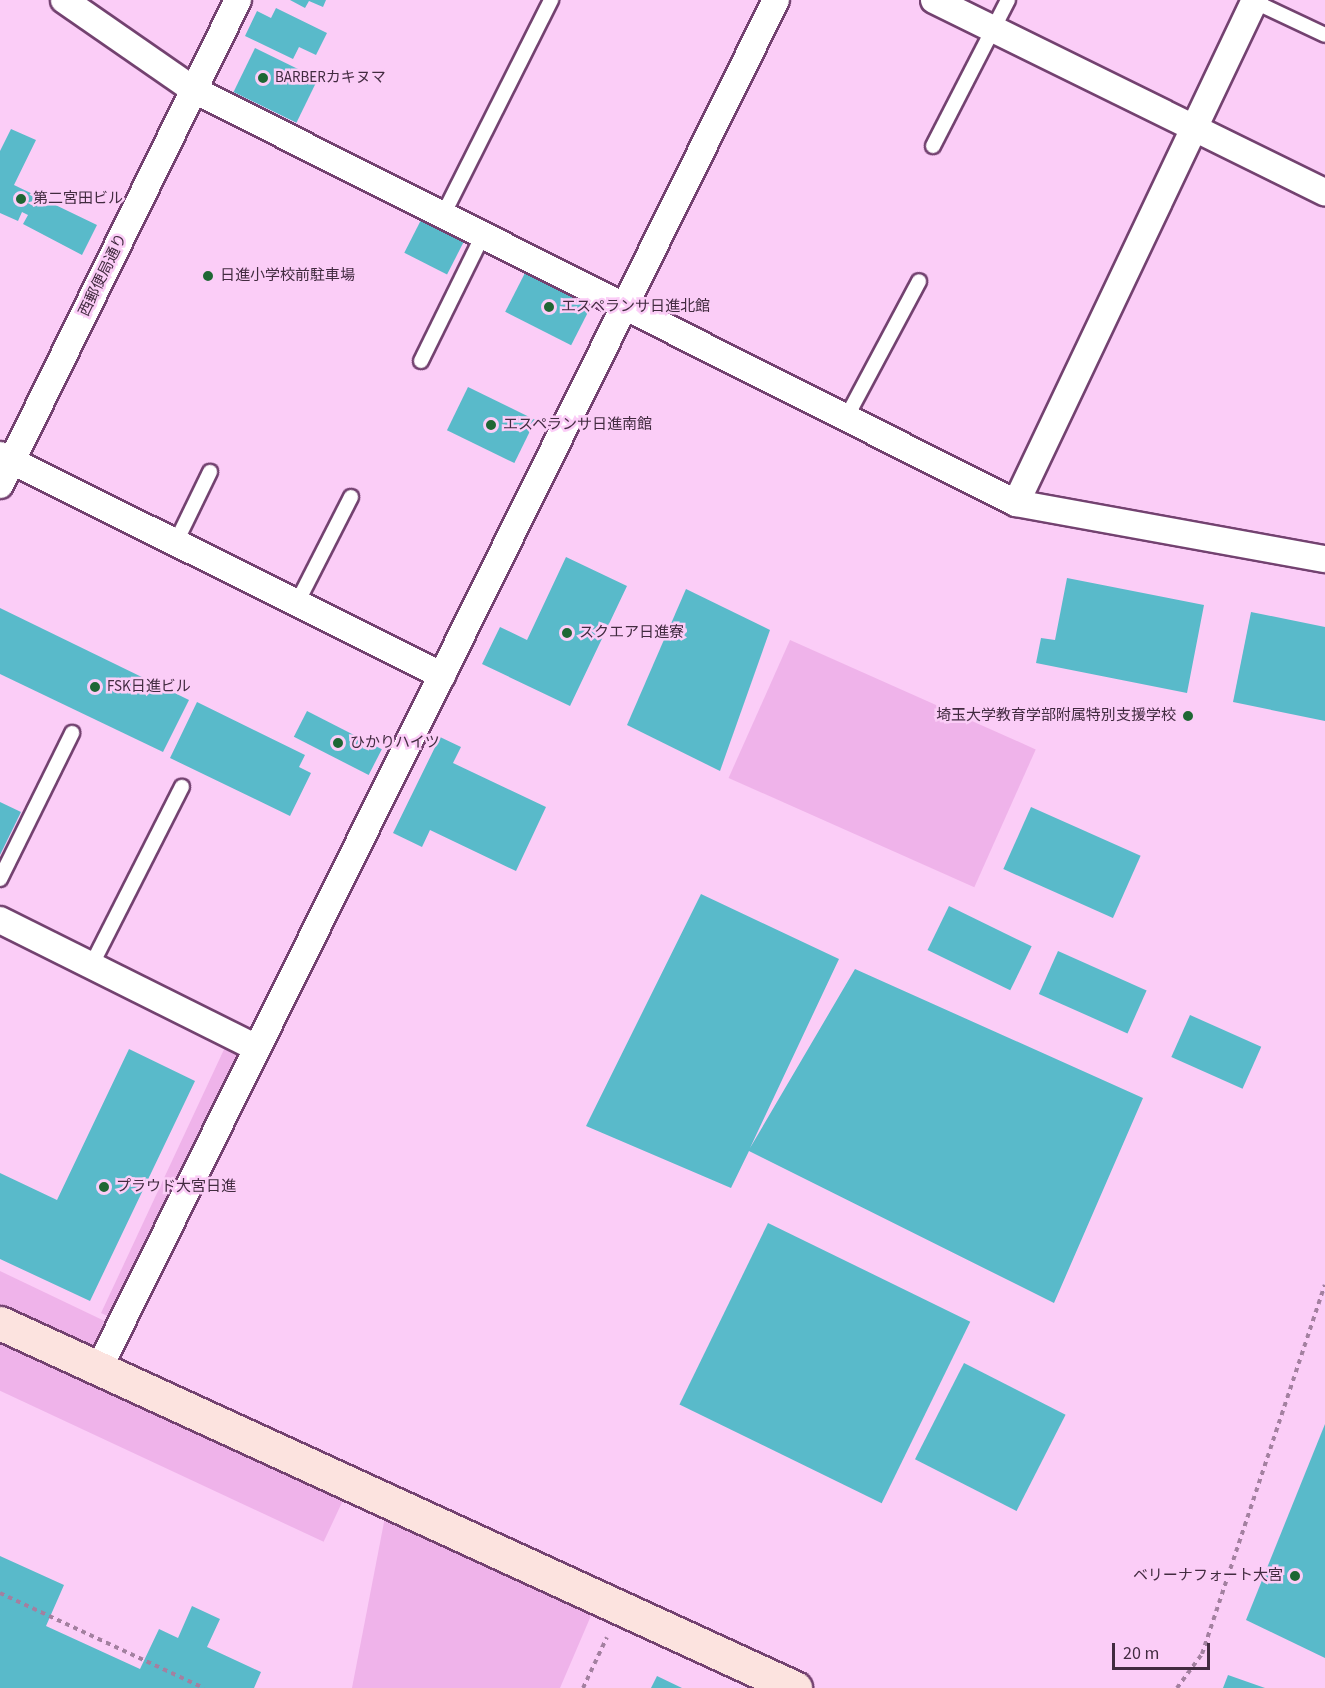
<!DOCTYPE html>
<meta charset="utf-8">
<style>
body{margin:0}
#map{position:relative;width:1325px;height:1688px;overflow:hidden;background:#fbcdf7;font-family:"Source Sans 3","Noto Sans JP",sans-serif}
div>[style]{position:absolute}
.green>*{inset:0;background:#efb3ea;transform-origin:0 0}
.building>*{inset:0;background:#59baca;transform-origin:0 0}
.path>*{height:4px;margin-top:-2px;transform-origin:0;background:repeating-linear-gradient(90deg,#a380a0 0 4.5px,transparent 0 9px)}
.roads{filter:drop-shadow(2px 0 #734270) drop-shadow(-2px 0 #734270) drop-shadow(0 2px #734270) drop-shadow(0 -2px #734270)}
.lane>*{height:14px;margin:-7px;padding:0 7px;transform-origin:7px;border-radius:7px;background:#fff}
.street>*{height:26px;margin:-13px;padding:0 13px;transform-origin:13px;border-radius:13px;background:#fff}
.secondary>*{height:33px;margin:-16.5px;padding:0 16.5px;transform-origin:16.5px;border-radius:16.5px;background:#fce3df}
.dots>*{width:16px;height:16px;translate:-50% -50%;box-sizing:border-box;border:3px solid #fbcdf7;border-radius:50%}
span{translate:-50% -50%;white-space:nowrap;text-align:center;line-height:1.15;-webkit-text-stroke:5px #fbcdf7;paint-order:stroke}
.poi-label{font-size:15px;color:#422b40}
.left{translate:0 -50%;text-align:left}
.right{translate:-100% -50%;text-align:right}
.street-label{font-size:15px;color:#422b40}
.scale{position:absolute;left:1112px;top:1643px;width:98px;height:27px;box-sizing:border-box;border:3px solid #422b40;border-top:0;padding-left:8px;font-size:18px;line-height:21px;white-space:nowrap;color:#422b40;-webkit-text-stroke:4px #fbcdf7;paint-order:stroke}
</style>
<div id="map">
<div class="green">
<i style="left:790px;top:640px;width:269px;height:151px;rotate:24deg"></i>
<i style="left:227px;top:1043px;width:23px;height:298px;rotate:25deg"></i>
<i style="clip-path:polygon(0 1271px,113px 1325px,97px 1362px,0 1318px)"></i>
<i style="left:0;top:1339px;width:379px;height:47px;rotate:25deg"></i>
<i style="clip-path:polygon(385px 1517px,593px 1611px,560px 1688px,352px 1688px)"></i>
</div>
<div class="building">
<i style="clip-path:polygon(290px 0,326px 0,323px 7px,309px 1px,305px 8px)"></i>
<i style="clip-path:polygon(276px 8px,327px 33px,316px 55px,299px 47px,293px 59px,245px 36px,257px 11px,271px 18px)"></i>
<i style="left:255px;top:48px;width:70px;height:49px;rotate:26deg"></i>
<i style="clip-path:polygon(11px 129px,36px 140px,14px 185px,97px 225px,82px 255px,23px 224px,28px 215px,22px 212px,18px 221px,0 213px,0 151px)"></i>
<i style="left:422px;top:218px;width:48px;height:39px;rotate:27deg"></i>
<i style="left:527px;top:269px;width:74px;height:48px;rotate:27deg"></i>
<i style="left:468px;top:387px;width:75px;height:48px;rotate:26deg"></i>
<i style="clip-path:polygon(566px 557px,627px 586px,570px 706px,482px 664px,500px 627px,527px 640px)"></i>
<i style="clip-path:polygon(1067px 578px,1204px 605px,1187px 693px,1036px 663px,1041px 638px,1055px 640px)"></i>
<i style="clip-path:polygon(686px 589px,770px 630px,720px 771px,627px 725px)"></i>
<i style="clip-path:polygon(0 608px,189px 700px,163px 752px,0 674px)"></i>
<i style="clip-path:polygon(1251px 612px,1325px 627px,1325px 721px,1233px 702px)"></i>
<i style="clip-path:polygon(197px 702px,305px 755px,299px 767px,311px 773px,290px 816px,170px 758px)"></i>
<i style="left:307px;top:711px;width:84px;height:29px;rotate:27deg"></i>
<i style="clip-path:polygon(440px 737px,461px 747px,453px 763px,546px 807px,516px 871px,430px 830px,422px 847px,393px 833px)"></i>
<i style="clip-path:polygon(0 802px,21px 812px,0 855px)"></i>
<i style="left:1031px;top:807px;width:120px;height:68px;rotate:24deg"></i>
<i style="clip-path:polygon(701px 894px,839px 959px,750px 1148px,855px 969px,1143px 1098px,1054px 1303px,749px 1151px,731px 1188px,586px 1126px)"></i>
<i style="left:949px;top:906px;width:92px;height:49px;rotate:26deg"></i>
<i style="left:1058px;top:951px;width:97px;height:47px;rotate:24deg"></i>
<i style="left:1190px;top:1015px;width:78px;height:46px;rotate:24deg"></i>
<i style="clip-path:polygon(129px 1049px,195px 1081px,90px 1301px,0 1259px,0 1173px,57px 1200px)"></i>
<i style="left:768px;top:1223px;width:225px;height:202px;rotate:26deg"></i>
<i style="left:964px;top:1363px;width:114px;height:108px;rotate:27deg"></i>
<i style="clip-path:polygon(1325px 1424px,1325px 1658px,1246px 1620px)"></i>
<i style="clip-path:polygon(0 1556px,64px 1585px,46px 1626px,140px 1669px,159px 1629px,178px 1638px,192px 1606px,220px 1619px,207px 1647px,261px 1672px,254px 1688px,0 1688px)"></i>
<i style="clip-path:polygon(1228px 1675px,1265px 1688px,1223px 1688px)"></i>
<i style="clip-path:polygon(657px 1676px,682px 1688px,651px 1688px)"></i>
</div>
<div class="path">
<i style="left:0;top:1593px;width:225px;rotate:25deg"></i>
<i style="left:583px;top:1688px;width:56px;rotate:-64.8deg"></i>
<i style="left:1177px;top:1688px;width:42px;rotate:-53.7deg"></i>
<i style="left:1202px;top:1654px;width:389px;rotate:-71.6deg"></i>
</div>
<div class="roads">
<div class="lane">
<i style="left:1255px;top:2px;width:77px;rotate:25.2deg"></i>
<i style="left:933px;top:146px;width:164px;rotate:-62.8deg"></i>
<i style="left:443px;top:215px;width:241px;rotate:-63.3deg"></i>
<i style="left:421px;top:361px;width:140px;rotate:-63.8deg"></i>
<i style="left:846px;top:418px;width:155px;rotate:-61.9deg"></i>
<i style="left:176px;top:542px;width:78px;rotate:-64.1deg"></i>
<i style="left:297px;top:603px;width:119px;rotate:-63deg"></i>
<i style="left:0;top:879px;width:163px;rotate:-63.7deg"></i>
<i style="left:91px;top:966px;width:201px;rotate:-63.1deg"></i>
</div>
<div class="street">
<i style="left:64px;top:0;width:158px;rotate:34.7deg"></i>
<i style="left:194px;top:90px;width:920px;rotate:26.68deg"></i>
<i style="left:1016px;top:503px;width:314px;rotate:10.3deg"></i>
<i style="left:934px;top:0;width:436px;rotate:26.2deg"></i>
<i style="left:0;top:455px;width:494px;rotate:26.5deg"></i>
<i style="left:0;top:485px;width:540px;rotate:-63.86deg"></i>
<i style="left:1016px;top:503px;width:557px;rotate:-64.59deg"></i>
<i style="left:0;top:920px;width:287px;rotate:26.5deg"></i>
<i style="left:99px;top:1368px;width:1526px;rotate:-63.67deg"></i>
</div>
<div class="secondary">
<i style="left:0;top:1323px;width:875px;rotate:24.66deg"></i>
</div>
</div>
<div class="dots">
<i style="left:263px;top:78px;background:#1e6734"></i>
<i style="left:21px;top:199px;background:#1e6734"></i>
<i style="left:208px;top:276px;background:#1e6734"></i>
<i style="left:549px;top:307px;background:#1e6734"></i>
<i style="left:491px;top:425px;background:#1e6734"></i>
<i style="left:567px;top:633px;background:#1e6734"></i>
<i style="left:95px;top:687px;background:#1e6734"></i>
<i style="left:1188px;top:716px;background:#1e6734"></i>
<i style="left:338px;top:743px;background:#1e6734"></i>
<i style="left:104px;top:1187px;background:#1e6734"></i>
<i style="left:1295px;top:1576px;background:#1e6734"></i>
</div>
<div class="poi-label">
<span class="left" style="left:275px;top:78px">BARBERカキヌマ</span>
<span class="left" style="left:33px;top:199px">第二宮田ビル</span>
<span class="left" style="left:220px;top:276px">日進小学校前駐車場</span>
<span class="left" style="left:561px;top:307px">エスペランサ日進北館</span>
<span class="left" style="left:503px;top:425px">エスペランサ日進南館</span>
<span class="left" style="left:579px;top:633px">スクエア日進寮</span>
<span class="left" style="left:107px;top:687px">FSK日進ビル</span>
<span class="right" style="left:1176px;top:716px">埼玉大学教育学部附属特別支援学校</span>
<span class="left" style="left:350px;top:743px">ひかりハイツ</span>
<span class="left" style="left:116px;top:1187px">プラウド大宮日進</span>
<span class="right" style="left:1283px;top:1576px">ベリーナフォート大宮</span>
</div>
<div class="street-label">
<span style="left:103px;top:275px;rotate:-64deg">西郵便局通り</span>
</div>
<div class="scale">20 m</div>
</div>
